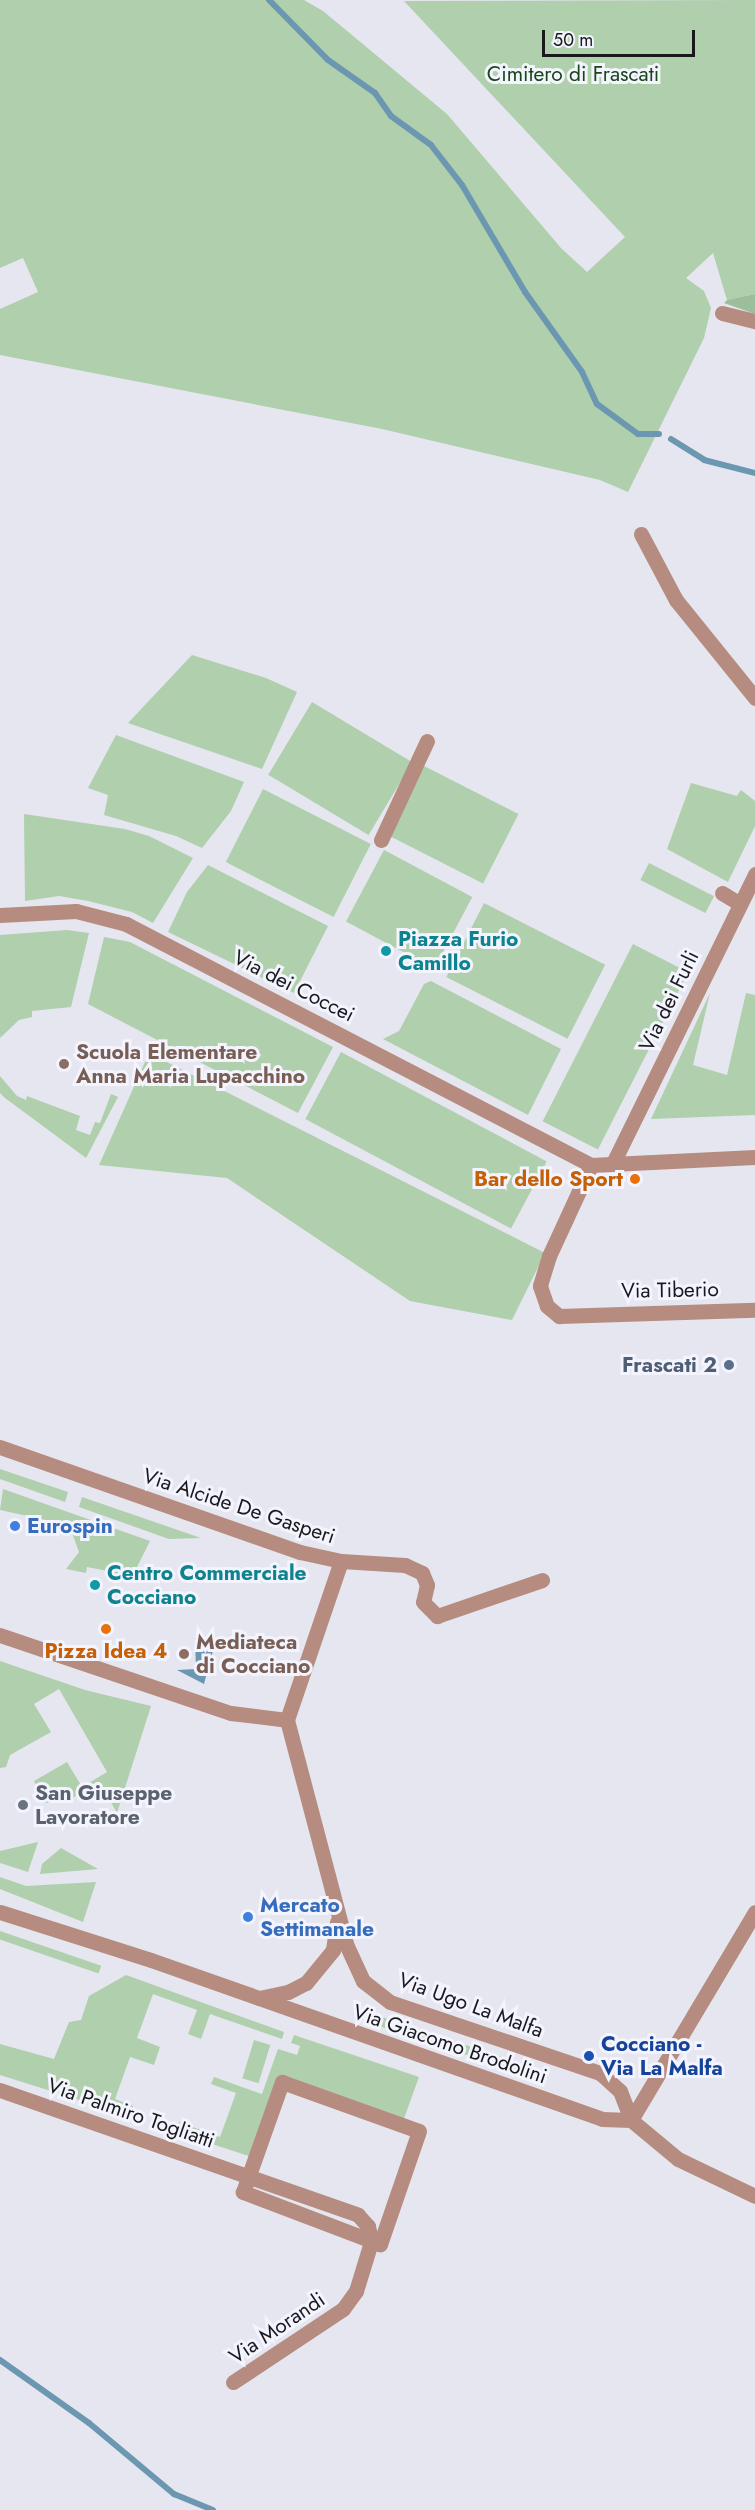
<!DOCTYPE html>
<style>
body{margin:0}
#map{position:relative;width:755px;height:2510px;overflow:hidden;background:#e6e6f0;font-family:Jost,sans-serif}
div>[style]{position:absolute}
.green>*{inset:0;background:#afcfad;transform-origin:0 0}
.forest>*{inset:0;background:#9dbe9b}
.water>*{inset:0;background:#6c97b1}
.stream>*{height:6px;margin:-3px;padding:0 3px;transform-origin:3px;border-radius:3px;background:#6c97b1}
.street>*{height:15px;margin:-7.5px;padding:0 7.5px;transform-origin:7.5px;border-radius:7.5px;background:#b58c7f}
.dots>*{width:16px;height:16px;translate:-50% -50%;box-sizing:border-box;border:3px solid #f3f4fd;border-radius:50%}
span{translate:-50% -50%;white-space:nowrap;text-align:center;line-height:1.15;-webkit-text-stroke:6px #f3f4fd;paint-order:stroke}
.park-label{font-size:21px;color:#174617}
.culture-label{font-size:21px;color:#0d838f;font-weight:700}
.left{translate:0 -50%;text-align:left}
.street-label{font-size:21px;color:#19191c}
.education-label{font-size:21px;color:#785e54;font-weight:700}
.food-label{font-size:21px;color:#c56008;font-weight:700}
.right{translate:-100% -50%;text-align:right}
.service-label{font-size:21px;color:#4e5e75;font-weight:700}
.shop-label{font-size:21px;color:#366cbe;font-weight:700}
.worship-label{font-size:21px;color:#5b616d;font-weight:700}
.transit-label{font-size:21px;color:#164399;font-weight:700}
.scale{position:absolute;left:542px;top:30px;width:153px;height:27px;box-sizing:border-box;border:3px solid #19191c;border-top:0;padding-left:8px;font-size:18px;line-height:21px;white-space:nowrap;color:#19191c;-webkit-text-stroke:4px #f3f4fd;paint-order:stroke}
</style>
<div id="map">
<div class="green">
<i style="clip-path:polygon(0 0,304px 0,323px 11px,447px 114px,561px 248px,587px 272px,625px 237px,404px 1px,755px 0,755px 294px,727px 300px,713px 253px,686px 278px,704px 291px,711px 308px,704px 338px,628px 492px,600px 480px,382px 429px,0 355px,0 309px,38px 292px,23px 258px,0 268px)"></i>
<i style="clip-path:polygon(192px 655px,266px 678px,297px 692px,262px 769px,128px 723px)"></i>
<i style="left:312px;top:702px;width:117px;height:85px;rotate:31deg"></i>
<i style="clip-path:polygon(116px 735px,244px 782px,231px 811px,202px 848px,176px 836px,104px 815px,108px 795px,88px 788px)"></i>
<i style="left:424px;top:766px;width:106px;height:78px;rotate:27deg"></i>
<i style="clip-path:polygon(691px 783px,737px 796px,741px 790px,755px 801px,755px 826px,728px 882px,667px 849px)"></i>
<i style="left:263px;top:789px;width:121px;height:82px;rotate:27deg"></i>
<i style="clip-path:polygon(24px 814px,125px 829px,149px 836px,193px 858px,153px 923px,132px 912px,88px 901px,59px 896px,25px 901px)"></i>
<i style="left:384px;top:850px;width:100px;height:81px;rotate:28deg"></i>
<i style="left:649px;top:863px;width:73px;height:19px;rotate:27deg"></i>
<i style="clip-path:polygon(208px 865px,328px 926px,294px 993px,168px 932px,187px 892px)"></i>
<i style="left:484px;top:903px;width:136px;height:83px;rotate:27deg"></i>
<i style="clip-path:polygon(67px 930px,89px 933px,71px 1007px,32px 1011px,32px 1017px,19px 1020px,0 1038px,0 935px)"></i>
<i style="clip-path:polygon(104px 937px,130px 942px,333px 1047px,298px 1113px,88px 1004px)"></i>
<i style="left:633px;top:944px;width:62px;height:199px;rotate:27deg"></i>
<i style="clip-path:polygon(431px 981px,561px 1049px,528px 1115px,383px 1039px,399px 1031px,424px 984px)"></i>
<i style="clip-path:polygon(710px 993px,693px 1065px,727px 1075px,746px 993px,755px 995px,755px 1115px,651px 1119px)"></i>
<i style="left:341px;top:1052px;width:233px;height:76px;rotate:28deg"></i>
<i style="clip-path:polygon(149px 1053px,545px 1253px,512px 1320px,410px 1301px,227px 1178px,99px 1165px)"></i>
<i style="clip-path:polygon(0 1076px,17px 1096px,26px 1100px,27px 1096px,80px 1116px,76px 1130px,90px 1135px,95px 1122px,100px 1123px,111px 1094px,118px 1097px,86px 1158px,5px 1098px,0 1093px)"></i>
<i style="clip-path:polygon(0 1469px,68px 1492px,65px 1502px,0 1479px)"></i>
<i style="clip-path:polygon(3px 1489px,150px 1541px,129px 1583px,112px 1579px,113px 1572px,87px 1567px,86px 1573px,66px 1569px,79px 1552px,69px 1525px,0 1510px)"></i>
<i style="clip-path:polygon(82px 1497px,201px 1538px,169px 1539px,79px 1507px)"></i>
<i style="clip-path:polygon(0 1661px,85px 1690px,151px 1706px,117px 1813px,105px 1792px,95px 1797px,90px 1788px,69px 1800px,45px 1803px,34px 1781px,67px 1762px,82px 1787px,107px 1772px,59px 1689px,34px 1704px,51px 1732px,10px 1755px,6px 1767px,0 1768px)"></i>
<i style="clip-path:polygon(38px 1842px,28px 1872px,0 1863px,0 1851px)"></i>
<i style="clip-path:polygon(61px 1848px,98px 1869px,40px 1874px,42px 1864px)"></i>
<i style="clip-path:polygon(0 1877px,26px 1886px,96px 1882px,83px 1922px,0 1889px)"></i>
<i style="left:0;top:1931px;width:107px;height:8px;rotate:19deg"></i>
<i style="clip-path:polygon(126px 1975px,284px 2032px,282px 2039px,210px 2014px,201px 2039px,188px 2034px,197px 2010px,153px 1994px,137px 2038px,160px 2047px,154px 2065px,130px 2057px,115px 2099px,133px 2106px,130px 2116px,0 2075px,0 2044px,54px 2059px,69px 2022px,81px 2020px,89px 1996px)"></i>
<i style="clip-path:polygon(376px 2015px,547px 2072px,548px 2077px,543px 2080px,373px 2024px,371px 2019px)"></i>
<i style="clip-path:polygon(294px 2035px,419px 2077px,402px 2124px,282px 2082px,255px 2158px,175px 2132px,179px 2122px,220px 2137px,236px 2093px,211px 2084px,214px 2077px,262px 2094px,278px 2049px,297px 2055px,300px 2046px,291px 2043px)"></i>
<i style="left:254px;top:2040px;width:17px;height:40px;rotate:17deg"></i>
</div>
<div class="forest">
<i style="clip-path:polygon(755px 294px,755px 314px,724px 303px,727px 300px)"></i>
</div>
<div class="water">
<i style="clip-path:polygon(195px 1638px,215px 1643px,204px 1684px,177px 1670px,196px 1669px)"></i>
</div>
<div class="stream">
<i style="left:269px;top:0;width:84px;rotate:45.5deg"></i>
<i style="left:328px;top:60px;width:57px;rotate:35.1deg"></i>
<i style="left:375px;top:93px;width:28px;rotate:55deg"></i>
<i style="left:391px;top:116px;width:49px;rotate:35.9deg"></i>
<i style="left:431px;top:145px;width:51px;rotate:52.2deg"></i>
<i style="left:462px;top:185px;width:124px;rotate:59.5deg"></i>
<i style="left:525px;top:292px;width:98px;rotate:54.5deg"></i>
<i style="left:582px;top:372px;width:35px;rotate:65deg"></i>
<i style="left:597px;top:404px;width:51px;rotate:36.2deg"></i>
<i style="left:638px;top:434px;width:21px"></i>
<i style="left:671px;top:439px;width:39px;rotate:32deg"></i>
<i style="left:704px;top:460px;width:53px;rotate:14.3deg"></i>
<i style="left:0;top:2360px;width:109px;rotate:35.3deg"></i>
<i style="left:89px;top:2423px;width:111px;rotate:39.9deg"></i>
<i style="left:174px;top:2494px;width:42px;rotate:22.3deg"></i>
</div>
<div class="street">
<i style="left:722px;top:313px;width:34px;rotate:14deg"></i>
<i style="left:641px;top:534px;width:75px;rotate:62.1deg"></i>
<i style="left:676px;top:600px;width:126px;rotate:51.1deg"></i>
<i style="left:381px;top:840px;width:109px;rotate:-65.1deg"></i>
<i style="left:722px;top:893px;width:21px;rotate:31deg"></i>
<i style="left:0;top:915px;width:76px;rotate:-3deg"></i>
<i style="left:76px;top:911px;width:52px;rotate:14.6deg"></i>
<i style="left:126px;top:924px;width:524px;rotate:27.4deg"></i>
<i style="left:591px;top:1165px;width:164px;rotate:-2.8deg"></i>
<i style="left:614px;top:1161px;width:320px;rotate:-63.8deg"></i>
<i style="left:591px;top:1165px;width:100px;rotate:114.8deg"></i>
<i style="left:549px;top:1256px;width:31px;rotate:107deg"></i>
<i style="left:540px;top:1286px;width:21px;rotate:71deg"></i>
<i style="left:547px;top:1306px;width:16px;rotate:40deg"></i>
<i style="left:559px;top:1316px;width:196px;rotate:-1.8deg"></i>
<i style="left:0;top:1447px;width:318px;rotate:19.3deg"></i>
<i style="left:300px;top:1552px;width:42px;rotate:12.4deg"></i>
<i style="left:341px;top:1561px;width:168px;rotate:108.8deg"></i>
<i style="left:341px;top:1561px;width:64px;rotate:3.6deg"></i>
<i style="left:405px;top:1565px;width:19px;rotate:25deg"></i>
<i style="left:422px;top:1573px;width:13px;rotate:67deg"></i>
<i style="left:427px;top:1585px;width:17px;rotate:103deg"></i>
<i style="left:423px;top:1602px;width:20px;rotate:45deg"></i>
<i style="left:437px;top:1616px;width:111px;rotate:-18.9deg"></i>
<i style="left:0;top:1635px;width:244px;rotate:18.7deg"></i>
<i style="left:231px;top:1713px;width:56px;rotate:7.1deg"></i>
<i style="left:287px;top:1720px;width:232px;rotate:75.2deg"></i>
<i style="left:346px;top:1944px;width:41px;rotate:65.3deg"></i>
<i style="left:363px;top:1981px;width:34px;rotate:38deg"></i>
<i style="left:390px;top:2002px;width:222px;rotate:18.7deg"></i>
<i style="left:600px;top:2073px;width:27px;rotate:42deg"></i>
<i style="left:620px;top:2091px;width:31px;rotate:69deg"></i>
<i style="left:0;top:1912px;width:158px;rotate:17.6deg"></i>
<i style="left:151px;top:1960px;width:478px;rotate:19.4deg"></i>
<i style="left:602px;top:2119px;width:29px;rotate:2deg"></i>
<i style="left:259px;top:1998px;width:30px;rotate:-12deg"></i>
<i style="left:288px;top:1992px;width:20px;rotate:-27deg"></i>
<i style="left:306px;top:1983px;width:43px;rotate:-50.7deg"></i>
<i style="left:333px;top:1950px;width:28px;rotate:-82deg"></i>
<i style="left:282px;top:2082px;width:145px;rotate:19.7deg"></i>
<i style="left:419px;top:2131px;width:120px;rotate:109deg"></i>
<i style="left:380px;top:2244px;width:147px;rotate:-159.2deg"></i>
<i style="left:243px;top:2192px;width:117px;rotate:-70.5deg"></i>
<i style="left:0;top:2090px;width:379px;rotate:19.2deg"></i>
<i style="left:358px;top:2215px;width:15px;rotate:48deg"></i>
<i style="left:368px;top:2226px;width:16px;rotate:79deg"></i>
<i style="left:371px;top:2242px;width:51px;rotate:107deg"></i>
<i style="left:356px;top:2291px;width:22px;rotate:126deg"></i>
<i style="left:343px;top:2309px;width:132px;rotate:146.4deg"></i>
<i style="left:631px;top:2120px;width:242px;rotate:-59.2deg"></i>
<i style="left:631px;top:2120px;width:61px;rotate:39.7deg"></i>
<i style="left:678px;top:2159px;width:85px;rotate:25.7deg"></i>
</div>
<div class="dots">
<i style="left:386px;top:951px;background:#0f9aa8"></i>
<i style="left:64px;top:1064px;background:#8d6e63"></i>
<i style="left:635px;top:1179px;background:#e8710a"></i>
<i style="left:729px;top:1365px;background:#5c6f8a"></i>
<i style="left:15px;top:1526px;background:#3f7fe0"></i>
<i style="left:95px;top:1585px;background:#0f9aa8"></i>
<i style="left:106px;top:1629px;background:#e8710a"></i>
<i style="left:184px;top:1654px;background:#8d6e63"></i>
<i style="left:23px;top:1805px;background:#6b7280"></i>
<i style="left:248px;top:1917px;background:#3f7fe0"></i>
<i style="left:589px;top:2056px;background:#1a4fb4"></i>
</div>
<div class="park-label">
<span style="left:573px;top:74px">Cimitero di Frascati</span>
</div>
<div class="culture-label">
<span class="left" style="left:398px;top:951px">Piazza Furio<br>Camillo</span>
<span class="left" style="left:107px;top:1585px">Centro Commerciale<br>Cocciano</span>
</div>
<div class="street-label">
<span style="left:294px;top:986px;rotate:27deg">Via dei Coccei</span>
<span style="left:669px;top:1001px;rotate:-64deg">Via dei Furli</span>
<span style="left:670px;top:1290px;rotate:-1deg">Via Tiberio</span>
<span style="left:239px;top:1506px;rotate:18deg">Via Alcide De Gasperi</span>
<span style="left:471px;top:2005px;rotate:20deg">Via Ugo La Malfa</span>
<span style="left:450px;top:2044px;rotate:19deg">Via Giacomo Brodolini</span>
<span style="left:131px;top:2113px;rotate:19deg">Via Palmiro Togliatti</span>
<span style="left:277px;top:2328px;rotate:-34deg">Via Morandi</span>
</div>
<div class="education-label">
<span class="left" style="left:76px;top:1064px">Scuola Elementare<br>Anna Maria Lupacchino</span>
<span class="left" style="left:196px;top:1654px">Mediateca<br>di Cocciano</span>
</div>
<div class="food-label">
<span class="right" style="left:623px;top:1179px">Bar dello Sport</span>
<span style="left:106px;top:1651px">Pizza Idea 4</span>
</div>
<div class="service-label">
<span class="right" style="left:717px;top:1365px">Frascati 2</span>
</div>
<div class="shop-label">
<span class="left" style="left:27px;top:1526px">Eurospin</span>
<span class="left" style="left:260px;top:1917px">Mercato<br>Settimanale</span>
</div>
<div class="worship-label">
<span class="left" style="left:35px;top:1805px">San Giuseppe<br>Lavoratore</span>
</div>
<div class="transit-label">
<span class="left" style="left:601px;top:2056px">Cocciano -<br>Via La Malfa</span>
</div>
<div class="scale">50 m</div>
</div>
